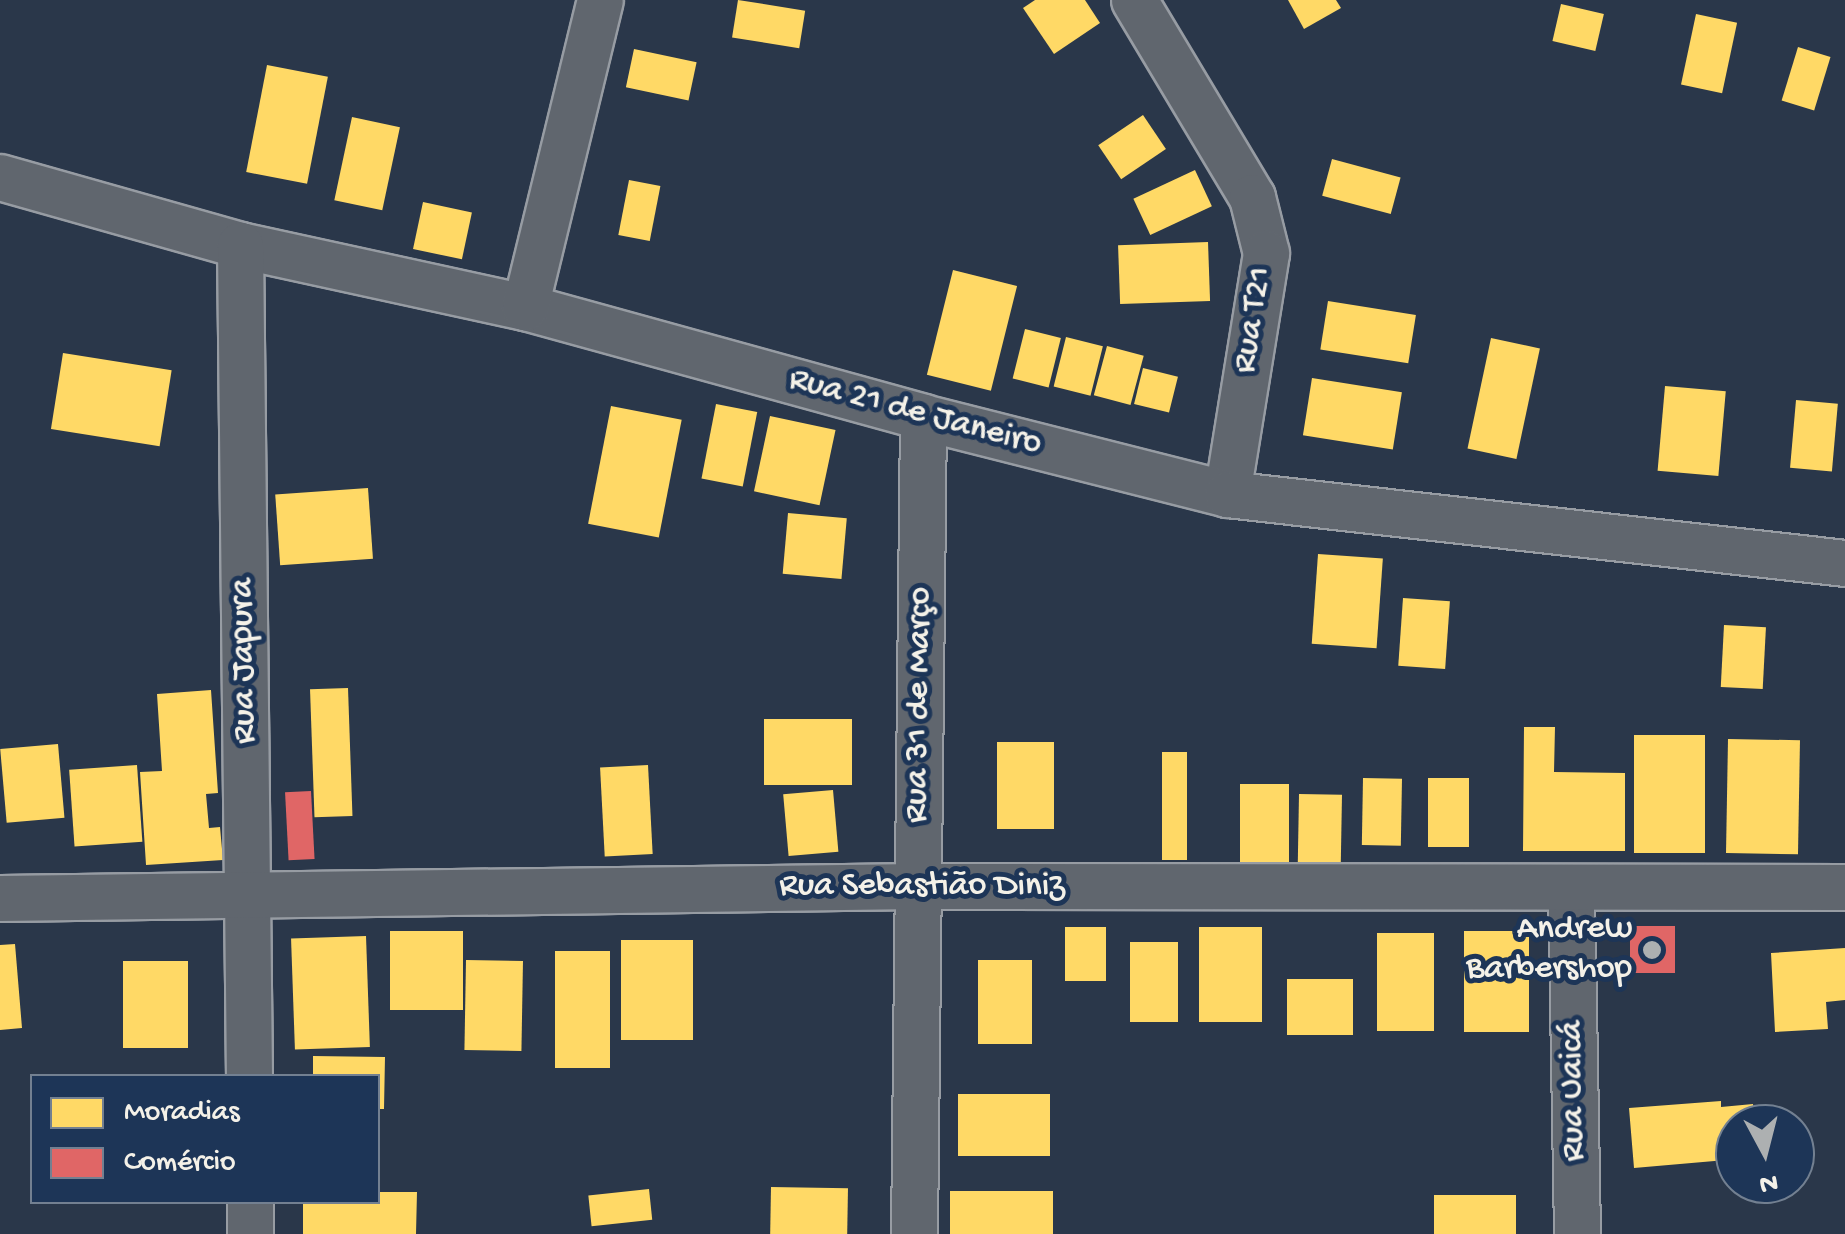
<!DOCTYPE html>
<meta charset="utf-8">
<style>
body{margin:0}
#map{position:relative;width:1845px;height:1234px;overflow:hidden;background:#2a374a;font-family:"Gochi Hand",sans-serif}
div>[style]{position:absolute}
.homes>*{inset:0;background:#ffd966;transform-origin:0 0}
.shops>*{inset:0;background:#e06666;transform-origin:0 0}
.roads{filter:drop-shadow(2px 0 #979ca3) drop-shadow(-2px 0 #979ca3) drop-shadow(0 2px #979ca3) drop-shadow(0 -2px #979ca3)}
.street>*{height:45px;margin:-22.5px;padding:0 22.5px;transform-origin:22.5px;border-radius:22.5px;background:#60666e}
.dots>*{width:28px;height:28px;translate:-50% -50%;box-sizing:border-box;border:5px solid #1d3557;border-radius:50%}
span{translate:-50% -50%;white-space:nowrap;text-align:center;line-height:1.15;-webkit-text-stroke:10px #1d3557;paint-order:stroke}
.street-label{font-size:35px;color:#f4f1e8}
.poi-label{font-size:35px;color:#f4f1e8}
.right{translate:-100% -50%;text-align:right}
.legend{position:absolute;left:30px;top:1074px;width:350px;height:130px;box-sizing:border-box;background:#1d3557;border:2px solid #738091;margin:0;padding:12px 18px;list-style:none;font-size:30px;color:#f4f1e8}
.legend li{display:flex;align-items:center;gap:20px;height:50px}
.legend b{width:50px;border:2px solid #738091}
.north{position:absolute;left:1715px;top:1104px;width:100px;height:100px;box-sizing:border-box;background:#1d3557;border:2px solid #738091;border-radius:50%;rotate:173deg;font-size:28px;font-weight:700;line-height:40px;text-align:center;color:#f4f1e8}
.north::after{content:'';display:block;margin:auto;width:35px;height:45px;background:#adb0b1;clip-path:polygon(50% 0,100% 100%,50% 72%,0 100%)}
</style>
<div id="map">
<div class="homes">
<i style="left:738px;top:0;width:68px;height:38px;rotate:9deg"></i>
<i style="clip-path:polygon(1035px 0,1085px 0,1100px 23px,1054px 54px,1023px 8px)"></i>
<i style="clip-path:polygon(1288px 0,1336px 0,1341px 8px,1304px 29px)"></i>
<i style="left:1561px;top:4px;width:44px;height:38px;rotate:13deg"></i>
<i style="left:1696px;top:14px;width:42px;height:72px;rotate:12deg"></i>
<i style="left:1798px;top:47px;width:34px;height:56px;rotate:17deg"></i>
<i style="left:634px;top:49px;width:64px;height:39px;rotate:12deg"></i>
<i style="left:267px;top:65px;width:62px;height:109px;rotate:11deg"></i>
<i style="left:1143px;top:115px;width:41px;height:54px;rotate:56deg"></i>
<i style="left:352px;top:117px;width:49px;height:85px;rotate:12deg"></i>
<i style="left:1332px;top:159px;width:71px;height:38px;rotate:15deg"></i>
<i style="left:1195px;top:170px;width:40px;height:68px;rotate:65deg"></i>
<i style="left:629px;top:180px;width:32px;height:56px;rotate:11deg"></i>
<i style="left:423px;top:202px;width:50px;height:48px;rotate:12deg"></i>
<i style="left:1208px;top:242px;width:59px;height:90px;rotate:88deg"></i>
<i style="left:953px;top:270px;width:66px;height:108px;rotate:14deg"></i>
<i style="left:1328px;top:301px;width:89px;height:49px;rotate:9deg"></i>
<i style="left:1025px;top:329px;width:37px;height:51px;rotate:14deg"></i>
<i style="left:1066px;top:337px;width:38px;height:51px;rotate:14deg"></i>
<i style="left:1491px;top:338px;width:50px;height:113px;rotate:12deg"></i>
<i style="left:1107px;top:346px;width:38px;height:51px;rotate:15deg"></i>
<i style="left:63px;top:353px;width:110px;height:77px;rotate:9deg"></i>
<i style="left:1143px;top:368px;width:36px;height:37px;rotate:14deg"></i>
<i style="left:1312px;top:378px;width:91px;height:58px;rotate:9deg"></i>
<i style="left:1665px;top:386px;width:61px;height:85px;rotate:5deg"></i>
<i style="left:1796px;top:400px;width:42px;height:68px;rotate:5deg"></i>
<i style="left:716px;top:404px;width:42px;height:76px;rotate:11deg"></i>
<i style="left:611px;top:406px;width:72px;height:120px;rotate:11deg"></i>
<i style="left:770px;top:416px;width:67px;height:77px;rotate:12deg"></i>
<i style="left:368px;top:488px;width:71px;height:93px;rotate:86deg"></i>
<i style="left:788px;top:513px;width:59px;height:61px;rotate:5deg"></i>
<i style="left:1318px;top:554px;width:65px;height:90px;rotate:4deg"></i>
<i style="left:1403px;top:598px;width:47px;height:68px;rotate:4deg"></i>
<i style="left:1724px;top:625px;width:42px;height:62px;rotate:3deg"></i>
<i style="left:348px;top:688px;width:128px;height:38px;rotate:88deg"></i>
<i style="clip-path:polygon(211px 690px,218px 793px,206px 794px,209px 828px,220px 827px,223px 860px,146px 865px,140px 772px,162px 771px,157px 694px)"></i>
<i style="left:764px;top:719px;width:88px;height:66px"></i>
<i style="clip-path:polygon(1524px 727px,1555px 727px,1554px 772px,1625px 773px,1625px 851px,1523px 851px)"></i>
<i style="left:1634px;top:735px;width:71px;height:118px"></i>
<i style="left:1728px;top:739px;width:72px;height:114px;rotate:1deg"></i>
<i style="left:997px;top:742px;width:57px;height:87px"></i>
<i style="left:58px;top:744px;width:74px;height:58px;rotate:85deg"></i>
<i style="left:1162px;top:752px;width:25px;height:108px"></i>
<i style="left:137px;top:765px;width:77px;height:68px;rotate:86deg"></i>
<i style="left:648px;top:765px;width:89px;height:48px;rotate:87deg"></i>
<i style="left:1363px;top:778px;width:39px;height:67px;rotate:1deg"></i>
<i style="left:1428px;top:778px;width:41px;height:69px"></i>
<i style="left:1240px;top:784px;width:49px;height:82px"></i>
<i style="left:833px;top:790px;width:62px;height:50px;rotate:85deg"></i>
<i style="left:1299px;top:794px;width:43px;height:70px;rotate:1deg"></i>
<i style="left:1065px;top:927px;width:41px;height:54px"></i>
<i style="left:1199px;top:927px;width:63px;height:95px"></i>
<i style="left:390px;top:931px;width:73px;height:79px"></i>
<i style="left:1464px;top:931px;width:65px;height:101px"></i>
<i style="left:1377px;top:933px;width:57px;height:98px"></i>
<i style="left:366px;top:936px;width:111px;height:75px;rotate:88deg"></i>
<i style="left:621px;top:940px;width:72px;height:100px"></i>
<i style="left:1130px;top:942px;width:48px;height:80px"></i>
<i style="clip-path:polygon(15px 944px,22px 1028px,0 1030px,0 945px)"></i>
<i style="clip-path:polygon(1845px 948px,1845px 1000px,1826px 1002px,1828px 1029px,1775px 1032px,1771px 953px)"></i>
<i style="left:555px;top:951px;width:55px;height:117px"></i>
<i style="left:466px;top:960px;width:57px;height:90px;rotate:1deg"></i>
<i style="left:978px;top:960px;width:54px;height:84px"></i>
<i style="left:123px;top:961px;width:65px;height:87px"></i>
<i style="left:1287px;top:979px;width:66px;height:56px"></i>
<i style="clip-path:polygon(313px 1056px,385px 1057px,384px 1109px,378px 1109px,378px 1076px,313px 1076px)"></i>
<i style="left:958px;top:1094px;width:92px;height:62px"></i>
<i style="clip-path:polygon(1721px 1101px,1721px 1107px,1753px 1104px,1755px 1124px,1735px 1124px,1735px 1150px,1725px 1150px,1726px 1160px,1634px 1168px,1629px 1108px)"></i>
<i style="left:771px;top:1187px;width:77px;height:47px;rotate:1deg"></i>
<i style="left:649px;top:1189px;width:31px;height:61px;rotate:84deg"></i>
<i style="left:950px;top:1191px;width:103px;height:43px"></i>
<i style="clip-path:polygon(378px 1192px,417px 1192px,416px 1234px,303px 1234px,303px 1202px,378px 1202px)"></i>
<i style="left:1434px;top:1195px;width:82px;height:39px"></i>
</div>
<div class="shops">
<i style="left:311px;top:791px;width:68px;height:26px;rotate:87deg"></i>
<i style="left:1630px;top:926px;width:45px;height:47px"></i>
</div>
<div class="roads">
<div class="street">
<i style="left:1134px;top:0;width:230px;rotate:59.1deg"></i>
<i style="left:1252px;top:197px;width:58px;rotate:76deg"></i>
<i style="left:1266px;top:253px;width:244px;rotate:99.2deg"></i>
<i style="left:0;top:177px;width:249px;rotate:15.8deg"></i>
<i style="left:240px;top:245px;width:292px;rotate:12.3deg"></i>
<i style="left:525px;top:307px;width:413px;rotate:15.4deg"></i>
<i style="left:923px;top:417px;width:314px;rotate:14.2deg"></i>
<i style="left:1227px;top:494px;width:622px;rotate:6.37deg"></i>
<i style="left:240px;top:245px;width:831px;rotate:89.38deg"></i>
<i style="left:525px;top:307px;width:316px;rotate:-76.3deg"></i>
<i style="left:1571px;top:889px;width:345px;rotate:89deg"></i>
<i style="left:0;top:898px;width:918px;rotate:-0.75deg"></i>
<i style="left:918px;top:886px;width:927px;rotate:0.06deg"></i>
<i style="left:250px;top:1202px;width:32px;rotate:90deg"></i>
<i style="left:914px;top:1234px;width:817px;rotate:-89.37deg"></i>
</div>
</div>
<div class="dots">
<i style="left:1652px;top:950px;background:#adb0b1"></i>
</div>
<div class="street-label">
<span style="left:1254px;top:320px;rotate:-81deg">Rua T21</span>
<span style="left:915px;top:413px;rotate:15deg">Rua 21 de Janeiro</span>
<span style="left:245px;top:661px;rotate:-91deg">Rua Japura</span>
<span style="left:920px;top:705px;rotate:-89deg">Rua 31 de Março</span>
<span style="left:922px;top:887px">Rua Sebastião Diniz</span>
<span style="left:1574px;top:1091px;rotate:-91deg">Rua Uaicá</span>
</div>
<div class="poi-label">
<span class="right" style="left:1632px;top:950px">Andrew<br>Barbershop</span>
</div>
<ul class="legend">
<li><b style="height:28px;background:#ffd966"></b>Moradias</li>
<li><b style="height:28px;background:#e06666"></b>Comércio</li>
</ul>
<div class="north">N</div>
</div>
